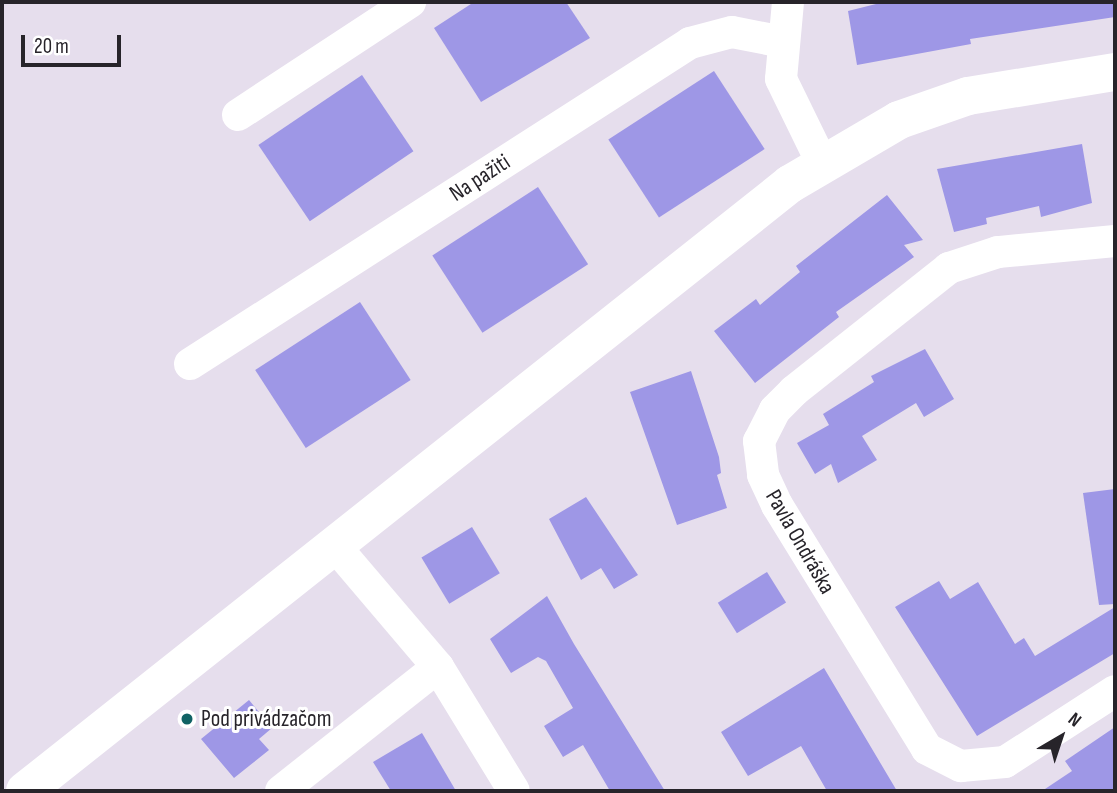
<!DOCTYPE html>
<meta charset="utf-8">
<style>
body{margin:0}
#map{position:relative;width:1117px;height:793px;overflow:hidden;background:#e6deed;font-family:"Sofia Sans Condensed",sans-serif}
div>[style]{position:absolute}
.building>*{inset:0;background:#9e97e6;transform-origin:0 0}
.minor>*{height:32px;margin:-16px;padding:0 16px;transform-origin:16px;border-radius:16px;background:#fff}
.tertiary>*{height:38px;margin:-19px;padding:0 19px;transform-origin:19px;border-radius:19px;background:#fff}
.dots>*{width:19px;height:19px;translate:-50% -50%;box-sizing:border-box;border:4px solid #fff;border-radius:50%}
span{translate:-50% -50%;white-space:nowrap;text-align:center;line-height:1.15;-webkit-text-stroke:6px #fff;paint-order:stroke}
.street-label{font-size:23px;color:#27242a}
.poi-label{font-size:23px;color:#27242a}
.left{translate:0 -50%;text-align:left}
.frame{position:absolute;inset:0;border:4px solid #27242a;pointer-events:none}
.north{position:absolute;left:1026px;top:702px;width:70px;height:70px;-webkit-text-stroke:5px #fff;paint-order:stroke;rotate:39deg;font-size:19px;font-weight:700;line-height:28px;text-align:center;color:#27242a}
.north::after{content:'';display:block;margin:auto;width:24px;height:32px;background:#27242a;clip-path:polygon(50% 0,100% 100%,50% 72%,0 100%)}
.scale{position:absolute;left:21px;top:35px;width:100px;height:32px;box-sizing:border-box;border:4px solid #27242a;border-top:0;padding-left:9px;font-size:21px;line-height:24px;white-space:nowrap;color:#27242a;-webkit-text-stroke:5px #fff;paint-order:stroke}
</style>
<div id="map">
<div class="building">
<i style="clip-path:polygon(474px 2px,566px 2px,590px 38px,481px 102px,434px 28px)"></i>
<i style="clip-path:polygon(884px 2px,1115px 2px,1115px 17px,970px 39px,971px 44px,857px 65px,848px 11px)"></i>
<i style="left:714px;top:71px;width:93px;height:126px;rotate:57deg"></i>
<i style="left:362px;top:75px;width:92px;height:125px;rotate:56deg"></i>
<i style="clip-path:polygon(1082px 144px,1092px 203px,1041px 217px,1039px 206px,986px 218px,987px 224px,954px 232px,937px 169px)"></i>
<i style="left:538px;top:187px;width:92px;height:126px;rotate:57deg"></i>
<i style="clip-path:polygon(887px 195px,923px 240px,904px 245px,914px 257px,836px 312px,839px 317px,755px 383px,714px 331px,756px 299px,760px 305px,800px 272px,796px 266px)"></i>
<i style="left:360px;top:302px;width:93px;height:125px;rotate:57deg"></i>
<i style="clip-path:polygon(925px 349px,954px 399px,924px 417px,916px 403px,862px 436px,877px 460px,838px 483px,831px 464px,815px 474px,797px 443px,829px 425px,823px 414px,874px 382px,871px 376px)"></i>
<i style="clip-path:polygon(691px 371px,719px 457px,721px 473px,717px 475px,727px 508px,677px 525px,630px 392px)"></i>
<i style="clip-path:polygon(1115px 489px,1115px 604px,1099px 605px,1083px 493px)"></i>
<i style="clip-path:polygon(586px 497px,638px 575px,614px 589px,601px 568px,581px 580px,549px 519px)"></i>
<i style="left:472px;top:527px;width:54px;height:59px;rotate:59deg"></i>
<i style="left:767px;top:572px;width:36px;height:58px;rotate:58deg"></i>
<i style="clip-path:polygon(939px 581px,950px 599px,978px 582px,1015px 644px,1024px 638px,1035px 656px,1115px 607px,1115px 653px,977px 736px,895px 607px)"></i>
<i style="clip-path:polygon(547px 596px,574px 644px,665px 791px,610px 791px,583px 745px,563px 757px,544px 726px,573px 708px,546px 661px,538px 657px,511px 673px,490px 639px)"></i>
<i style="clip-path:polygon(824px 668px,897px 791px,827px 791px,801px 746px,748px 776px,721px 732px)"></i>
<i style="clip-path:polygon(249px 700px,272px 728px,259px 739px,269px 750px,234px 778px,201px 739px)"></i>
<i style="clip-path:polygon(1115px 727px,1115px 791px,1042px 791px,1072px 771px,1065px 761px)"></i>
<i style="clip-path:polygon(422px 733px,456px 791px,391px 791px,373px 762px)"></i>
</div>
<div class="minor">
<i style="left:788px;top:2px;width:77px;rotate:95.2deg"></i>
<i style="left:781px;top:79px;width:93px;rotate:64deg"></i>
<i style="left:238px;top:115px;width:206px;rotate:-33.3deg"></i>
<i style="left:1115px;top:241px;width:118px;rotate:174.6deg"></i>
<i style="left:998px;top:252px;width:52px;rotate:161.9deg"></i>
<i style="left:949px;top:268px;width:198px;rotate:141.6deg"></i>
<i style="left:794px;top:391px;width:27px;rotate:135deg"></i>
<i style="left:775px;top:410px;width:35px;rotate:117deg"></i>
<i style="left:759px;top:441px;width:34px;rotate:83deg"></i>
<i style="left:763px;top:475px;width:33px;rotate:65deg"></i>
<i style="left:777px;top:505px;width:286px;rotate:58.4deg"></i>
<i style="left:927px;top:749px;width:38px;rotate:27deg"></i>
<i style="left:961px;top:766px;width:44px;rotate:-5.2deg"></i>
<i style="left:1005px;top:762px;width:131px;rotate:-32.8deg"></i>
<i style="left:190px;top:364px;width:594px;rotate:-32.7deg"></i>
<i style="left:690px;top:43px;width:43px;rotate:-14.7deg"></i>
<i style="left:732px;top:32px;width:52px;rotate:11.1deg"></i>
<i style="left:335px;top:546px;width:159px;rotate:49.6deg"></i>
<i style="left:438px;top:667px;width:145px;rotate:58.5deg"></i>
<i style="left:281px;top:791px;width:200px;rotate:-38.3deg"></i>
</div>
<div class="tertiary">
<i style="left:25px;top:791px;width:977px;rotate:-38.43deg"></i>
<i style="left:790px;top:184px;width:126px;rotate:-30.4deg"></i>
<i style="left:899px;top:120px;width:73px;rotate:-19.2deg"></i>
<i style="left:968px;top:96px;width:149px;rotate:-9.3deg"></i>
</div>
<div class="dots">
<i style="left:187px;top:719px;background:#106264"></i>
</div>
<div class="street-label">
<span style="left:480px;top:178px;rotate:-33deg">Na pažiti</span>
<span style="left:800px;top:542px;rotate:60deg">Pavla Ondráška</span>
</div>
<div class="poi-label">
<span class="left" style="left:201px;top:719px">Pod privádzačom</span>
</div>
<div class="frame"></div>
<div class="north">N</div>
<div class="scale">20 m</div>
</div>
